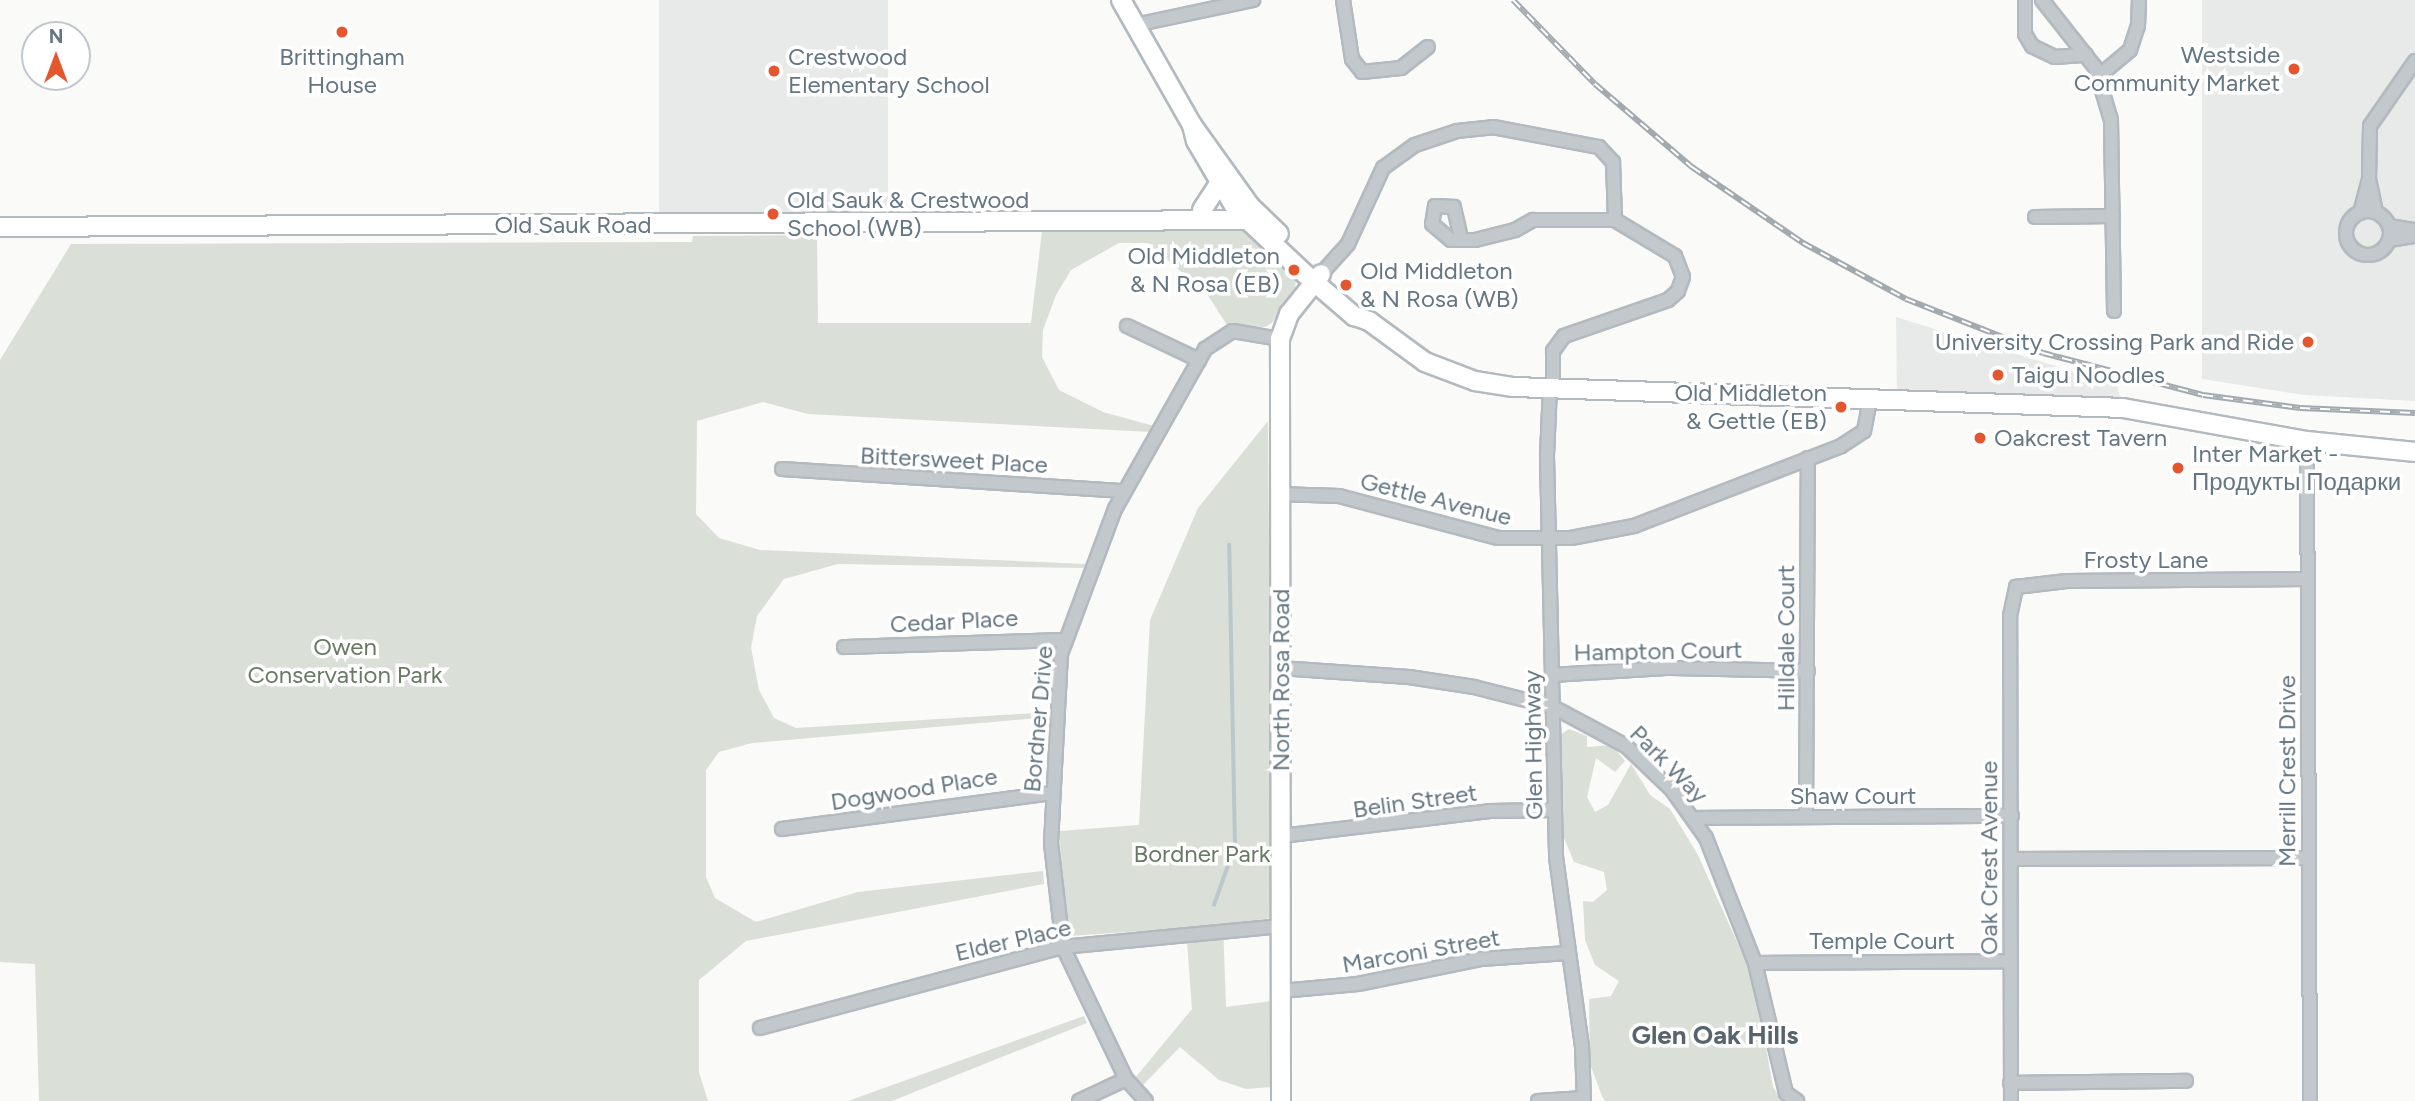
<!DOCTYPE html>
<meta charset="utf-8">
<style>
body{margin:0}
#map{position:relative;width:2415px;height:1101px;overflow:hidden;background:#fafaf8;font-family:Figtree,sans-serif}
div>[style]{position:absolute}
.built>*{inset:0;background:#e8e9e9;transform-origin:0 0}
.green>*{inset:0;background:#dadfd7}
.stream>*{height:3.5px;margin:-1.75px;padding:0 1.75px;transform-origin:1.75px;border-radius:1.75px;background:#bbc7cb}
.roads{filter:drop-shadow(2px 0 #b3babf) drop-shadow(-2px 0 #b3babf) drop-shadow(0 2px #b3babf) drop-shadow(0 -2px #b3babf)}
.street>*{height:12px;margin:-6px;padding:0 6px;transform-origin:6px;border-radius:6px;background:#c3c8cc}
.street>.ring{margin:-6px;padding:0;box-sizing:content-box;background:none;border:12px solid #c3c8cc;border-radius:50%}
.secondary>*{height:18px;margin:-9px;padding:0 9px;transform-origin:9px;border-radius:9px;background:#fff}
.rail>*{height:6px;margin-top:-3px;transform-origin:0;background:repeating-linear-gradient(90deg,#fff 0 10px,#a2aab0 0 20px);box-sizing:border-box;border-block:2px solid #a2aab0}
.dots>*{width:19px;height:19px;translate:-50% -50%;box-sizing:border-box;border:4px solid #fff;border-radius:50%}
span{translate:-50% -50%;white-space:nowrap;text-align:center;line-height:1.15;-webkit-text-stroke:7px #fff;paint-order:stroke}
.poi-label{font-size:24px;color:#657683}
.right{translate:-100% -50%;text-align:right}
.left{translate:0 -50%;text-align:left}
.street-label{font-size:24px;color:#657683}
.park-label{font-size:24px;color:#687a64}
.neighbourhood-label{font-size:26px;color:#57646e;font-weight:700}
.north{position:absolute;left:21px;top:21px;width:70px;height:70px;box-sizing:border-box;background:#fff;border:2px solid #c1c8cd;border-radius:50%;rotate:0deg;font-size:19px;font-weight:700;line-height:28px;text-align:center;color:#657683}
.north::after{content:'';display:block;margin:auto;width:24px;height:32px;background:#e4572e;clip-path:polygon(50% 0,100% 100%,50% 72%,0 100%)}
</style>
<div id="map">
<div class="built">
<i style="left:659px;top:0;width:229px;height:225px"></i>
<i style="clip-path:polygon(2202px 0,2415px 0,2415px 401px,2304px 395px,2202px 379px)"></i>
<i style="clip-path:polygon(1896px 317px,2117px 385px,2123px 408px,1897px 401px)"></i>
</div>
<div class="green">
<i style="clip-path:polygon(1242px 228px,1296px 277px,1295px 288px,1273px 322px,1265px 327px,1227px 325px,1207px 294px,1148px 243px,1119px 243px,1071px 270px,1056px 295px,1043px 330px,1042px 357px,1059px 390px,1103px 412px,1154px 426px,1151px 432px,808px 414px,763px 402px,697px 421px,696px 514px,719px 538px,760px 550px,1086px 564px,1084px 568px,838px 564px,784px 579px,757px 616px,751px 648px,759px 690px,774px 718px,796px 728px,1051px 712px,1050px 717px,752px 743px,719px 752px,706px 770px,706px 877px,715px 898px,756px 922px,858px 892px,1043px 871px,1044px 884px,746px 941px,699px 980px,699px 1072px,708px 1101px,39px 1101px,35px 964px,0 962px,0 360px,71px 244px,692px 242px,693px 236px,817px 235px,818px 323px,1031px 323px,1042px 231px)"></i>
<i style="clip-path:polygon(1268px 421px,1272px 918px,1223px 924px,1226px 1007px,1271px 1001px,1271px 1087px,1246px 1089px,1219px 1080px,1180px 1047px,1143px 1085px,1135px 1078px,1192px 1009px,1186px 928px,1069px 936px,1061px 892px,1060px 831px,1139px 825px,1150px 620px,1198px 508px)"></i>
<i style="clip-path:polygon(1569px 729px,1587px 736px,1587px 747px,1612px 745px,1625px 761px,1615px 772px,1596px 758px,1587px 797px,1595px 812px,1608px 805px,1631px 764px,1650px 795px,1670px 809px,1698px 855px,1754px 980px,1773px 1087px,1782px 1101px,1605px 1101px,1602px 1096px,1590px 1064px,1589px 999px,1611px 996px,1619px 981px,1595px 965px,1585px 940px,1583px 901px,1593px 902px,1607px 890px,1604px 872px,1574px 862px,1564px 838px,1560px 735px)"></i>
<i style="clip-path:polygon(1084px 1016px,1087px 1023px,892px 1101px,848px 1101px)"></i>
</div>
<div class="stream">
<i style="left:1214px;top:905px;width:63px;rotate:-70.4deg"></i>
<i style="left:1235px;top:846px;width:301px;rotate:-91.1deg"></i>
</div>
<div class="roads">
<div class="street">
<i style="left:1343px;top:0;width:60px;rotate:81.3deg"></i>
<i style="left:1352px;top:59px;width:16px;rotate:52deg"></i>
<i style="left:1362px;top:72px;width:39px;rotate:-6deg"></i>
<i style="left:1401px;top:68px;width:34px;rotate:-38deg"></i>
<i style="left:2025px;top:0;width:34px;rotate:90deg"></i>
<i style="left:2025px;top:34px;width:14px;rotate:60deg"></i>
<i style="left:2032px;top:46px;width:25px;rotate:26deg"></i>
<i style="left:2055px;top:57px;width:31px;rotate:-4deg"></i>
<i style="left:2042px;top:0;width:85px;rotate:51.7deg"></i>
<i style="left:2095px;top:67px;width:55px;rotate:73.2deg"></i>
<i style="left:2111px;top:120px;width:191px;rotate:89.1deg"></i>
<i style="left:1135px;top:25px;width:121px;rotate:-12deg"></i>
<i style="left:2099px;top:76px;width:40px;rotate:-40deg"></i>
<i style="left:2130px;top:50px;width:25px;rotate:-72deg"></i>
<i style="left:2138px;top:26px;width:26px;rotate:-88deg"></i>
<i class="ring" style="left:2346px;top:211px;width:32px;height:32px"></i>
<i style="left:2376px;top:212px;width:33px;rotate:-102deg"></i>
<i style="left:2369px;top:180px;width:54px;rotate:-88.9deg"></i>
<i style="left:2370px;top:126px;width:79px;rotate:-55.3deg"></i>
<i style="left:2360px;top:213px;width:34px;rotate:-75deg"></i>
<i style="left:2035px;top:217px;width:78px;rotate:-0.7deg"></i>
<i style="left:2389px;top:226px;width:26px;rotate:9deg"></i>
<i style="left:1461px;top:238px;width:32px;rotate:-103deg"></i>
<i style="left:1454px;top:207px;width:19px;rotate:-177deg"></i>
<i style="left:1435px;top:206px;width:18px;rotate:99deg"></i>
<i style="left:1432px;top:224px;width:25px;rotate:40deg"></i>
<i style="left:1451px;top:240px;width:24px"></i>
<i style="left:1475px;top:240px;width:41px;rotate:-14deg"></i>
<i style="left:1515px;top:230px;width:21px;rotate:-29deg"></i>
<i style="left:1533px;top:220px;width:82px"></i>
<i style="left:2389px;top:240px;width:26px;rotate:-9deg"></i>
<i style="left:1322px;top:273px;width:39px;rotate:-48deg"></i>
<i style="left:1348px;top:244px;width:84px;rotate:-65.3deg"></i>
<i style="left:1383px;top:168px;width:39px;rotate:-36deg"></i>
<i style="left:1415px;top:145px;width:44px;rotate:-18.4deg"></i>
<i style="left:1457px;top:131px;width:36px;rotate:-6deg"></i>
<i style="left:1493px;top:127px;width:108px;rotate:10.7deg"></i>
<i style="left:1599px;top:147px;width:21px;rotate:47deg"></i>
<i style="left:1613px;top:162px;width:58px;rotate:88deg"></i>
<i style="left:1615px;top:220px;width:70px;rotate:31deg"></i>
<i style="left:1675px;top:256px;width:22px;rotate:69deg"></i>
<i style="left:1683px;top:277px;width:15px;rotate:110deg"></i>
<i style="left:1678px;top:291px;width:13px;rotate:138deg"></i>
<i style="left:1668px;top:300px;width:110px;rotate:160.9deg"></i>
<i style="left:1564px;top:336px;width:19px;rotate:126deg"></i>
<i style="left:1553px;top:351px;width:36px;rotate:90deg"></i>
<i style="left:1127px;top:326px;width:80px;rotate:25.3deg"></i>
<i style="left:1550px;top:387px;width:70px;rotate:92.5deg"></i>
<i style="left:1547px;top:457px;width:400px;rotate:88.7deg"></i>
<i style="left:1556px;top:857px;width:191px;rotate:82.2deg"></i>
<i style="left:1582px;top:1046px;width:55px;rotate:87.9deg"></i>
<i style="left:2307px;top:441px;width:660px;rotate:89.74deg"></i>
<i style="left:782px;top:469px;width:343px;rotate:3.7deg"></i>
<i style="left:1281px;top:494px;width:58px;rotate:2deg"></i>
<i style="left:1339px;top:496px;width:164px;rotate:14.8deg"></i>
<i style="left:1498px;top:538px;width:73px"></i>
<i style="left:1571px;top:538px;width:64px;rotate:-10.8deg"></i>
<i style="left:1634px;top:526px;width:222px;rotate:-21.1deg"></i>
<i style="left:1841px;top:446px;width:27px;rotate:-33deg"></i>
<i style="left:1864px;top:431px;width:32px;rotate:-79deg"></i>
<i style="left:844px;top:647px;width:221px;rotate:-1.8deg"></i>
<i style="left:1280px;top:668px;width:129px;rotate:4deg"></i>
<i style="left:1409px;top:677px;width:66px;rotate:8.7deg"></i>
<i style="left:1474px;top:687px;width:81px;rotate:14.2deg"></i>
<i style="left:1553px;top:707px;width:83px;rotate:28.1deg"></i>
<i style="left:1626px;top:746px;width:64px;rotate:43.7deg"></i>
<i style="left:1672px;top:790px;width:59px;rotate:54.7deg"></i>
<i style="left:1706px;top:838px;width:134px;rotate:68.6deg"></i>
<i style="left:1755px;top:963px;width:134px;rotate:76.6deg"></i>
<i style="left:1786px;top:1093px;width:14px;rotate:36deg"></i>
<i style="left:1552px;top:675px;width:114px;rotate:-3.5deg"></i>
<i style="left:1666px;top:668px;width:142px;rotate:1.2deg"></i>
<i style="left:1806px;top:817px;width:359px;rotate:-89.7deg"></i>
<i style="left:1695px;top:818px;width:317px;rotate:-0.4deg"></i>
<i style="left:782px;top:829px;width:272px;rotate:-7.6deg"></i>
<i style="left:1281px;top:836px;width:210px;rotate:-6.8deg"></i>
<i style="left:1490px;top:811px;width:65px;rotate:-0.9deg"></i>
<i style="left:2011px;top:859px;width:298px;rotate:-0.2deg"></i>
<i style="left:1755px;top:963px;width:255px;rotate:-0.4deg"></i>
<i style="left:1281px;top:991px;width:77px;rotate:-5.2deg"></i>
<i style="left:1358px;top:984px;width:126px;rotate:-11.5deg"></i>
<i style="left:1481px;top:959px;width:87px;rotate:-3.9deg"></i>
<i style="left:760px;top:1028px;width:314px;rotate:-15deg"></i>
<i style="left:1063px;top:947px;width:219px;rotate:-5.5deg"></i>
<i style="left:2010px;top:1083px;width:176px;rotate:-0.7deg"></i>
<i style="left:1079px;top:1101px;width:52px;rotate:-25.1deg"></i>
<i style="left:1146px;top:1101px;width:30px;rotate:-132deg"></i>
<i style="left:1126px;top:1079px;width:146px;rotate:-115.5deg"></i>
<i style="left:1063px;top:947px;width:104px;rotate:-96.6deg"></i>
<i style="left:1051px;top:844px;width:190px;rotate:-87deg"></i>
<i style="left:1061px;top:654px;width:155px;rotate:-69.6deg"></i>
<i style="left:1115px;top:509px;width:184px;rotate:-60.6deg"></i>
<i style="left:1205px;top:349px;width:33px;rotate:-33deg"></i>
<i style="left:1233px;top:331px;width:48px;rotate:9.7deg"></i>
<i style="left:1538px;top:1101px;width:46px;rotate:-3.7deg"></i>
<i style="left:2011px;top:1101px;width:485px;rotate:-90.1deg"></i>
<i style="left:2010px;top:616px;width:30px;rotate:-78deg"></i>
<i style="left:2016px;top:587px;width:51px;rotate:-6.7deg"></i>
<i style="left:2067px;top:581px;width:240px;rotate:-0.5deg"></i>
</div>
<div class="secondary">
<i style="left:1121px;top:0;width:144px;rotate:60.4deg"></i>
<i style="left:1192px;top:125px;width:100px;rotate:54.4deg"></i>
<i style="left:1250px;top:206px;width:40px;rotate:44deg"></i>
<i style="left:1192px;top:125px;width:16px;rotate:76deg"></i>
<i style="left:1196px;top:141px;width:79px;rotate:59.5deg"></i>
<i style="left:1236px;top:209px;width:95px;rotate:43.3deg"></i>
<i style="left:1305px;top:274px;width:65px;rotate:40.6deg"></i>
<i style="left:1354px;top:316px;width:16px;rotate:18deg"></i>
<i style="left:1369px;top:321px;width:69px;rotate:36.2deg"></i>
<i style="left:1425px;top:362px;width:53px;rotate:20.8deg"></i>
<i style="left:1475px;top:381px;width:39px;rotate:9deg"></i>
<i style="left:1514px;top:387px;width:609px;rotate:1.97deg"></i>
<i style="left:2123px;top:408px;width:187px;rotate:10.2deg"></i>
<i style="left:2307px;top:441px;width:109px;rotate:5.8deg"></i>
<i style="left:1202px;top:210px;width:31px;rotate:-57deg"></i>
<i style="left:0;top:227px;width:1246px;rotate:-0.32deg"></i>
<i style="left:1281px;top:1101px;width:762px;rotate:-90.08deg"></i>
<i style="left:1280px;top:339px;width:27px;rotate:-70deg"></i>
<i style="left:1289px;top:314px;width:51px;rotate:-51.3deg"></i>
</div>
</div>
<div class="rail">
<i style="left:1513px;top:0;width:117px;rotate:45.7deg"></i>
<i style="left:1595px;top:84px;width:128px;rotate:40.6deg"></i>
<i style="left:1692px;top:167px;width:135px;rotate:34.4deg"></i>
<i style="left:1803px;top:243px;width:117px;rotate:28.5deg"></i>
<i style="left:1906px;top:299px;width:147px;rotate:21.5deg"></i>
<i style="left:2043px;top:353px;width:165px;rotate:14.7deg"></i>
<i style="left:2203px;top:395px;width:98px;rotate:7.6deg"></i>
<i style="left:2300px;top:408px;width:115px;rotate:2.5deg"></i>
</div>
<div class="dots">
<i style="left:342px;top:32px;background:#e4572e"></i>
<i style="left:2294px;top:69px;background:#e4572e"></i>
<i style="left:774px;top:71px;background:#e4572e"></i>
<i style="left:773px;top:214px;background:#e4572e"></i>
<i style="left:1294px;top:270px;background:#e4572e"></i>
<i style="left:1346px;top:285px;background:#e4572e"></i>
<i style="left:2308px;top:342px;background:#e4572e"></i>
<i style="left:1998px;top:375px;background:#e4572e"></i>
<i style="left:1841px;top:407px;background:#e4572e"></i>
<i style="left:1980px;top:438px;background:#e4572e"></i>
<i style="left:2178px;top:468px;background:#e4572e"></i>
</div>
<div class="poi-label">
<span class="right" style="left:2280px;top:69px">Westside<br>Community Market</span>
<span style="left:342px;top:71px">Brittingham<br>House</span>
<span class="left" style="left:788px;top:71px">Crestwood<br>Elementary School</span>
<span class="left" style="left:787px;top:214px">Old Sauk &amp; Crestwood<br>School (WB)</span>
<span class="right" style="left:1280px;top:270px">Old Middleton<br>&amp; N Rosa (EB)</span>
<span class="left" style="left:1360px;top:285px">Old Middleton<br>&amp; N Rosa (WB)</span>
<span class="right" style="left:2294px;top:342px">University Crossing Park and Ride</span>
<span class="left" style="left:2012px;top:375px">Taigu Noodles</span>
<span class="right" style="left:1827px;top:407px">Old Middleton<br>&amp; Gettle (EB)</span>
<span class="left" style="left:1994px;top:438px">Oakcrest Tavern</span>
<span class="left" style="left:2192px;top:468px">Inter Market -<br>Продукты Подарки</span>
</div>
<div class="street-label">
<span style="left:573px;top:225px">Old Sauk Road</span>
<span style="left:954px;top:460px;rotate:3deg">Bittersweet Place</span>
<span style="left:1436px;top:499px;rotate:14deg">Gettle Avenue</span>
<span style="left:2146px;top:560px">Frosty Lane</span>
<span style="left:954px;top:621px;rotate:-3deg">Cedar Place</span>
<span style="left:1786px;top:638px;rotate:-90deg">Hilldale Court</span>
<span style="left:1658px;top:651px;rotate:-1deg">Hampton Court</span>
<span style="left:1281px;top:680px;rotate:-90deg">North Rosa Road</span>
<span style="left:1038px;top:719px;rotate:-85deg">Bordner Drive</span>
<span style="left:1533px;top:745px;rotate:-91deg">Glen Highway</span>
<span style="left:1669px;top:764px;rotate:45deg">Park Way</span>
<span style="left:2287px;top:771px;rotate:-90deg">Merrill Crest Drive</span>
<span style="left:914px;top:789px;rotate:-9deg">Dogwood Place</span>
<span style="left:1853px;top:796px">Shaw Court</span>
<span style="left:1415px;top:801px;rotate:-8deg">Belin Street</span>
<span style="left:1989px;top:858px;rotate:-90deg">Oak Crest Avenue</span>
<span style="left:1013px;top:940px;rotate:-13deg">Elder Place</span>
<span style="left:1882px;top:941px">Temple Court</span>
<span style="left:1421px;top:951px;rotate:-10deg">Marconi Street</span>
</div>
<div class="park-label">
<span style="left:345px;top:661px">Owen<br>Conservation Park</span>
<span style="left:1202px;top:854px">Bordner Park</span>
</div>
<div class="neighbourhood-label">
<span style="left:1715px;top:1036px">Glen Oak Hills</span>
</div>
<div class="north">N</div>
</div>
